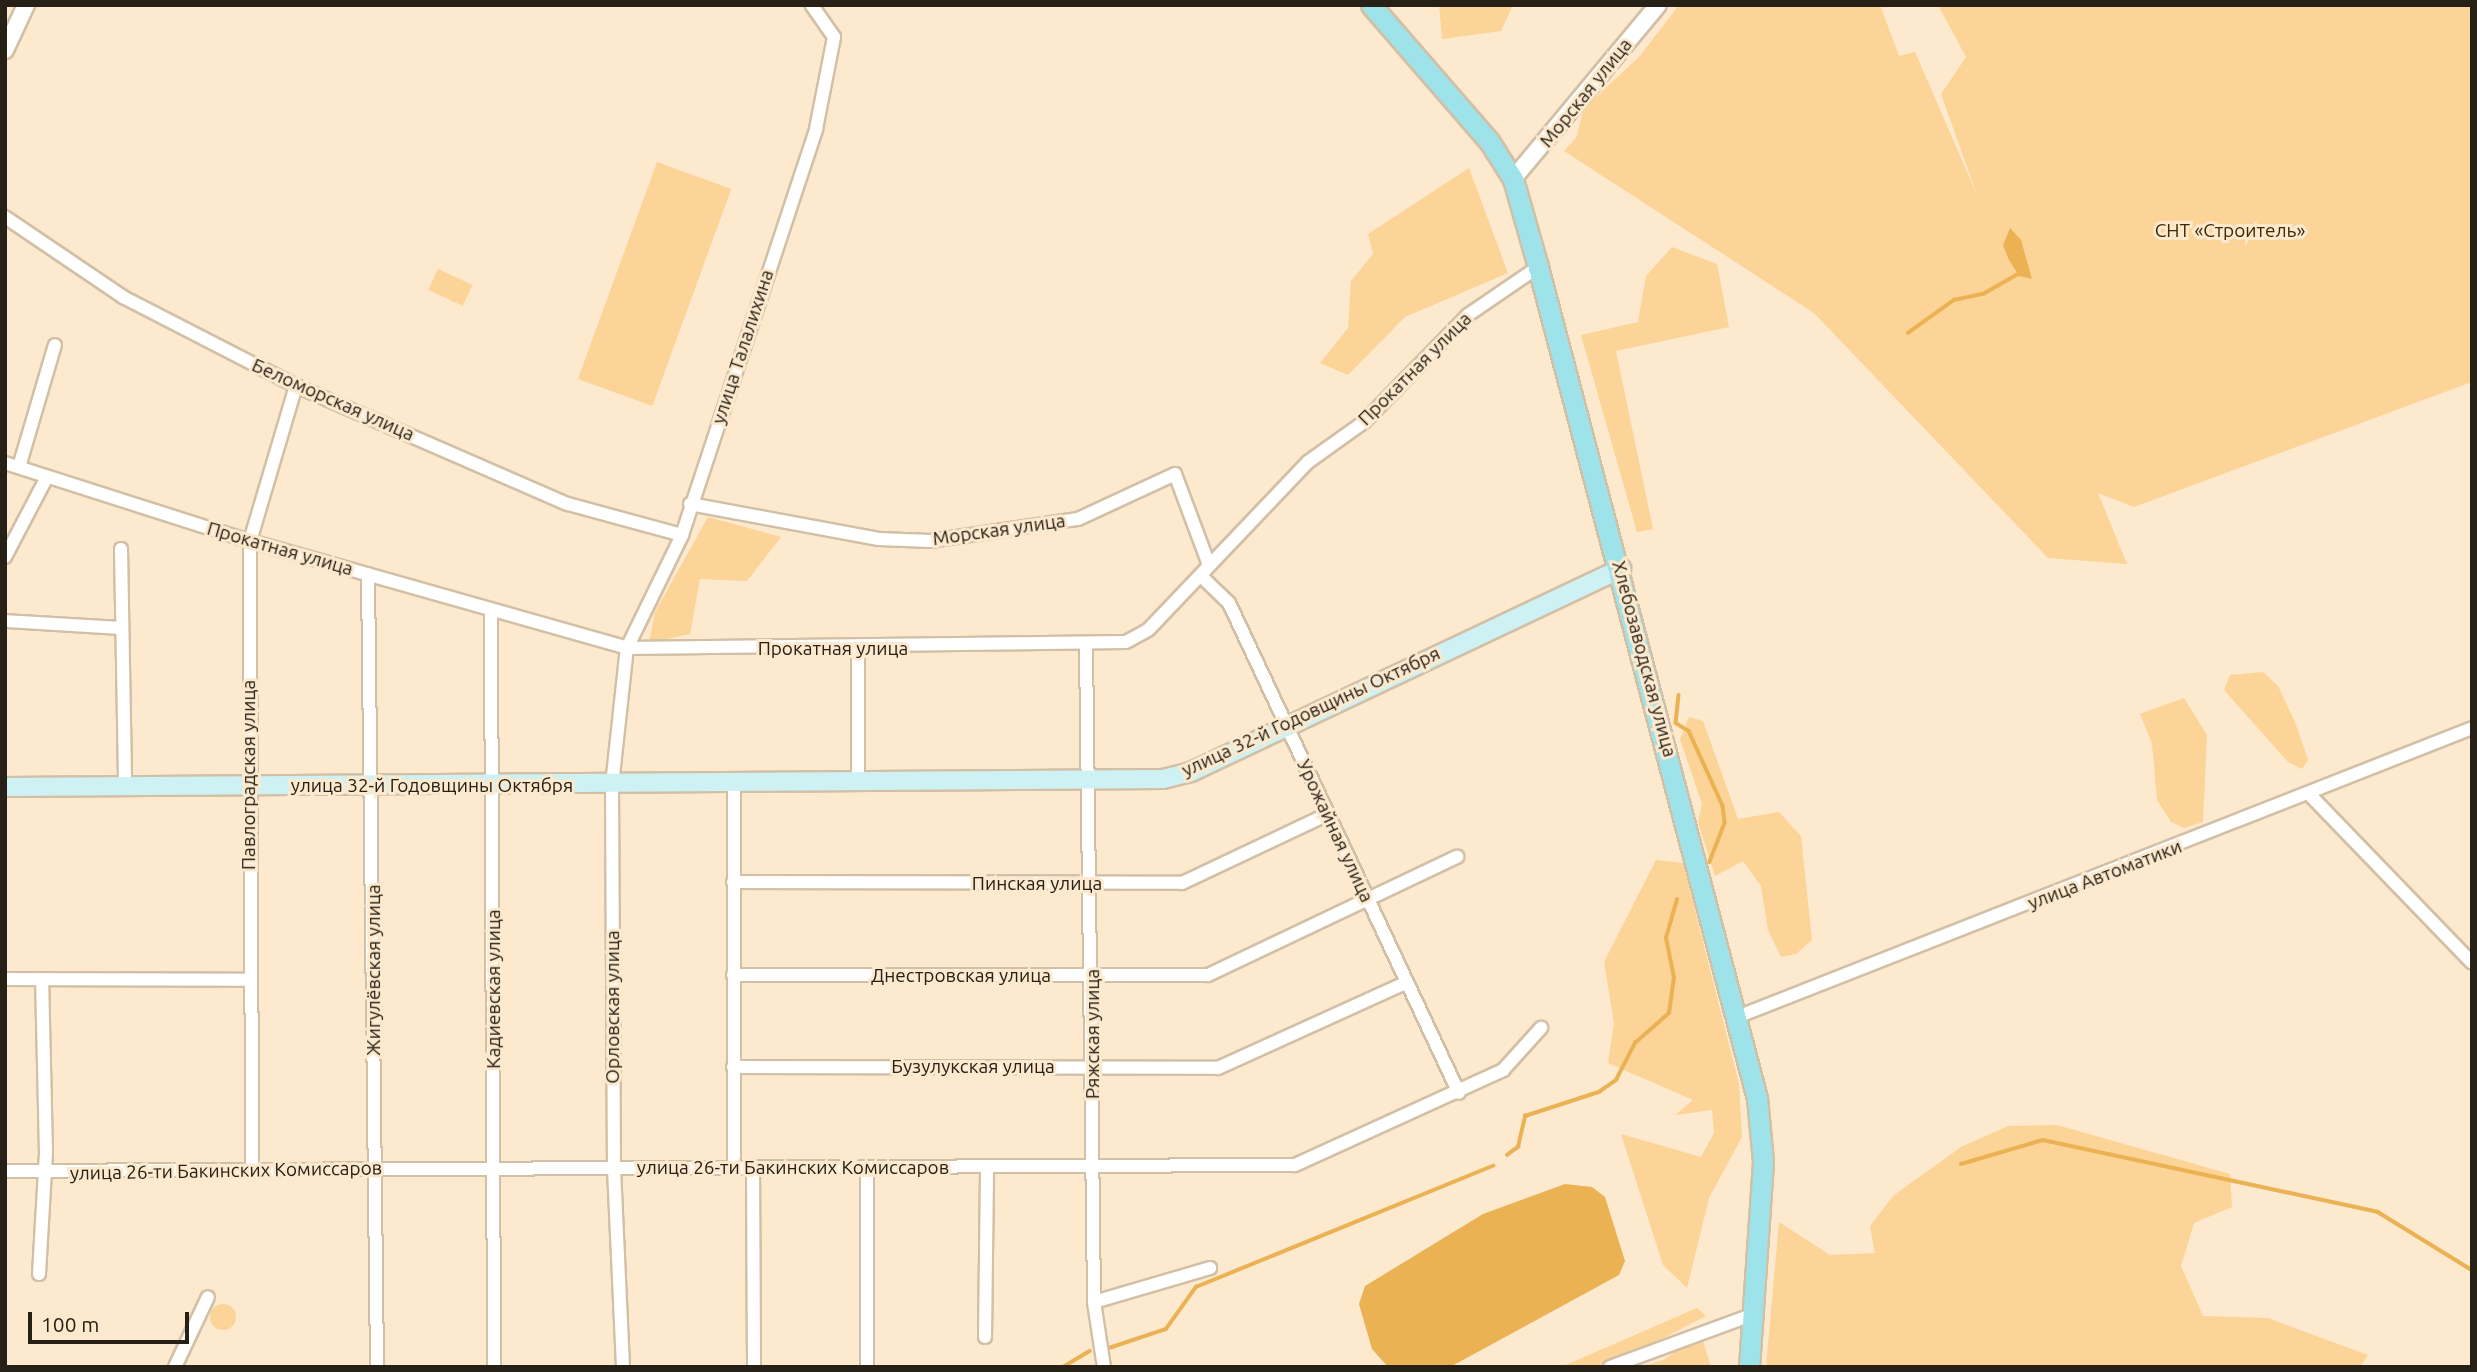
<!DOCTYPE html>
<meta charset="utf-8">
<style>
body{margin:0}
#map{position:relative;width:2477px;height:1372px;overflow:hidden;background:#fce9ce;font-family:Ubuntu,sans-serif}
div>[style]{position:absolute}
.green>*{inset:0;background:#fcd497;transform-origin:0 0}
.round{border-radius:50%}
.water>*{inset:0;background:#ebb253}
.stream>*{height:3.5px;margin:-1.75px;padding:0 1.75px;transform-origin:1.75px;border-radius:1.75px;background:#ebb253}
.roads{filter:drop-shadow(2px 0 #d2c0a6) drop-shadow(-2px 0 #d2c0a6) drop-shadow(0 2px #d2c0a6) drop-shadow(0 -2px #d2c0a6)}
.minor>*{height:12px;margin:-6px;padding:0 6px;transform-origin:6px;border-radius:6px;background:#fff}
.tertiary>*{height:16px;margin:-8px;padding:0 8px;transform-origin:8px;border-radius:8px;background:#fff}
.secondary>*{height:18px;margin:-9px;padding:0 9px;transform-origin:9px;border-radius:9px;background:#cef1f4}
.primary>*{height:19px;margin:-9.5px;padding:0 9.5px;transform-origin:9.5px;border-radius:9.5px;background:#9de3e9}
span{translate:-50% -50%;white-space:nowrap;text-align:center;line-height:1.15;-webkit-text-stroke:6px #fce9ce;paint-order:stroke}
.street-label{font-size:19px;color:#272016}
.park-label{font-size:19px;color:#3f2900}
.frame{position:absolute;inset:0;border:7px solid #272016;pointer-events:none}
.scale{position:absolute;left:28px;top:1312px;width:161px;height:32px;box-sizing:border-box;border:4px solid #272016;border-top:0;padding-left:9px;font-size:21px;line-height:24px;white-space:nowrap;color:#272016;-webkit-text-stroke:5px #fce9ce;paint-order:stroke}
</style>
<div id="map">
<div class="green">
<i style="clip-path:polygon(1439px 5px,1513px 5px,1501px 31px,1442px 39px)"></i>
<i style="clip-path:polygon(1679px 5px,1880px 5px,1899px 56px,1915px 52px,1977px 195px,1941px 94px,1966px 57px,1938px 5px,2472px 5px,2472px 382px,2134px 507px,2098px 493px,2127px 564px,2048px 558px,1814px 313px,1564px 151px,1576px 138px,1584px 108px,1639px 57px)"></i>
<i style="left:657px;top:162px;width:79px;height:231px;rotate:20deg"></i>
<i style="clip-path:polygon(1469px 168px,1508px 273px,1405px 317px,1348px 375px,1320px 363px,1348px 328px,1351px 281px,1373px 254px,1368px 234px)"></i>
<i style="clip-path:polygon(1672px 247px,1717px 264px,1729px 327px,1616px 351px,1653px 529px,1637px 532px,1581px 335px,1638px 322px,1646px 276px)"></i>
<i style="left:438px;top:269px;width:38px;height:23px;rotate:25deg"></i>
<i style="clip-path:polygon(708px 517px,781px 537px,747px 581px,700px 579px,690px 634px,649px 643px,655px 612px)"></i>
<i style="clip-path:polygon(2263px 672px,2278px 686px,2295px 722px,2308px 760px,2302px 769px,2288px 762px,2224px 690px,2230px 675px)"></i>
<i style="clip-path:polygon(2184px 698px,2207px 735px,2203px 822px,2184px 828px,2171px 822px,2157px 800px,2152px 743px,2140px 714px)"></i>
<i style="clip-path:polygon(1689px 717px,1703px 721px,1738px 819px,1779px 812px,1801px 836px,1812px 940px,1796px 954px,1781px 957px,1768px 930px,1761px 886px,1743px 861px,1715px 876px,1698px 822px,1702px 804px,1680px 739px)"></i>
<i style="clip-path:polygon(1656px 860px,1683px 863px,1739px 1084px,1742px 1137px,1709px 1198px,1687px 1288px,1663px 1265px,1621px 1134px,1701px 1157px,1714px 1133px,1712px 1110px,1675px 1115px,1693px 1100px,1608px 1063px,1614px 1023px,1604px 962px)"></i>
<i style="clip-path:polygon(2057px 1125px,2230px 1174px,2232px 1207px,2194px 1223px,2181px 1266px,2203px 1316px,2268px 1318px,2368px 1355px,2360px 1367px,1766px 1367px,1779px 1222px,1830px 1255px,1875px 1253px,1870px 1226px,1894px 1195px,1961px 1147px,2008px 1126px)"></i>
<i class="round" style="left:210px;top:1304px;width:26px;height:26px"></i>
<i style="clip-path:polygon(1697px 1308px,1706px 1316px,1646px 1347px,1595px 1367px,1561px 1367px)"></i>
<i style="clip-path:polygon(1701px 1335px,1711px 1367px,1640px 1367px,1663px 1360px)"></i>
</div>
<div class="water">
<i style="clip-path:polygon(2010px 228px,2021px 240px,2032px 279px,2019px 276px,2009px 260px,2003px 245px)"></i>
<i style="clip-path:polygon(1565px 1184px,1592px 1187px,1605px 1197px,1625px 1261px,1619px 1275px,1450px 1367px,1388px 1367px,1372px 1349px,1359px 1304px,1365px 1286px,1483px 1214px)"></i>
</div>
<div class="stream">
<i style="left:1908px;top:333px;width:57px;rotate:-35.7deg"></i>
<i style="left:1954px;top:300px;width:30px;rotate:-12deg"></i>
<i style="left:1983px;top:294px;width:43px;rotate:-29.6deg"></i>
<i style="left:1679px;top:695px;width:28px;rotate:96deg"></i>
<i style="left:1676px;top:723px;width:15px;rotate:32deg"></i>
<i style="left:1689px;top:731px;width:82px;rotate:65.6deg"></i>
<i style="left:1723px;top:806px;width:17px;rotate:83deg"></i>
<i style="left:1725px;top:823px;width:42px;rotate:111deg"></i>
<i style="left:1507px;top:1155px;width:14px;rotate:-36deg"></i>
<i style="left:1518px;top:1147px;width:32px;rotate:-77deg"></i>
<i style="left:1525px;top:1116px;width:78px;rotate:-18deg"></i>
<i style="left:1599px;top:1092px;width:21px;rotate:-35deg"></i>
<i style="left:1616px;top:1080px;width:42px;rotate:-62.8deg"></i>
<i style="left:1635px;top:1043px;width:45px;rotate:-41.4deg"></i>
<i style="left:1669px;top:1013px;width:35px;rotate:-82deg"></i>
<i style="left:1674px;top:978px;width:41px;rotate:-101.3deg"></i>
<i style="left:1666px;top:938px;width:40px;rotate:-74deg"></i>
<i style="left:1961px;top:1164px;width:85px;rotate:-16.3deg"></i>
<i style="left:2043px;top:1140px;width:343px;rotate:12.1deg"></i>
<i style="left:2378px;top:1212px;width:110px;rotate:31.7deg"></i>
<i style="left:1109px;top:1348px;width:60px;rotate:-18.4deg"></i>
<i style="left:1166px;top:1329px;width:52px;rotate:-54.5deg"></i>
<i style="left:1196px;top:1287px;width:321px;rotate:-22.2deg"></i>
<i style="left:1063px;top:1367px;width:31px;rotate:-31deg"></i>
</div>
<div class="roads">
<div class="minor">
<i style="left:5px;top:217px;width:143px;rotate:34.1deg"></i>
<i style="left:123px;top:297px;width:195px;rotate:27.2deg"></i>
<i style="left:296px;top:386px;width:296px;rotate:23.5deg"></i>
<i style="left:568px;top:504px;width:118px;rotate:15.2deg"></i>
<i style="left:5px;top:463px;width:257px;rotate:17.7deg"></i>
<i style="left:250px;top:541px;width:392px;rotate:15.8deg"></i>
<i style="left:627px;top:648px;width:499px;rotate:-0.7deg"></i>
<i style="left:1126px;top:642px;width:26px;rotate:-29deg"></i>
<i style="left:1149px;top:629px;width:231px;rotate:-46.4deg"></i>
<i style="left:1308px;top:462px;width:69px;rotate:-35.5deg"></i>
<i style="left:1364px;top:422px;width:149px;rotate:-45.8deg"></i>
<i style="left:1468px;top:315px;width:85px;rotate:-34.4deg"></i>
<i style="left:19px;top:467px;width:127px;rotate:-73.6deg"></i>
<i style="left:690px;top:504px;width:192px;rotate:10.5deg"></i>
<i style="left:879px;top:539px;width:51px;rotate:2.2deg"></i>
<i style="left:930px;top:541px;width:150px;rotate:-8.5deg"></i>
<i style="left:1078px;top:519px;width:107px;rotate:-24.9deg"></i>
<i style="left:1175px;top:474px;width:97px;rotate:69.5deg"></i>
<i style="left:121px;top:549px;width:238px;rotate:89deg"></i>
<i style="left:5px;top:557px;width:90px;rotate:-62.3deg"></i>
<i style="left:368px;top:574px;width:793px;rotate:89.35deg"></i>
<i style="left:1201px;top:576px;width:39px;rotate:44deg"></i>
<i style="left:1229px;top:603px;width:541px;rotate:64.86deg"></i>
<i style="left:491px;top:612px;width:755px;rotate:89.77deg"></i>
<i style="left:5px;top:621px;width:114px;rotate:3.5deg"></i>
<i style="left:1086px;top:645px;width:657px;rotate:89.3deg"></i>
<i style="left:1094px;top:1302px;width:121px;rotate:-16.3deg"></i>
<i style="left:858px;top:649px;width:135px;rotate:90deg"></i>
<i style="left:734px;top:785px;width:383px;rotate:90deg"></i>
<i style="left:2310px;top:795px;width:233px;rotate:46deg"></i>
<i style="left:733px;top:882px;width:449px;rotate:0.1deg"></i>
<i style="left:1182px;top:883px;width:159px;rotate:-25.3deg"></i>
<i style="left:733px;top:975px;width:475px"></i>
<i style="left:1208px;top:975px;width:276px;rotate:-25.4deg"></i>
<i style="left:5px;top:979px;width:244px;rotate:0.2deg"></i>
<i style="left:1737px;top:1017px;width:790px;rotate:-21.46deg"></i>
<i style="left:733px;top:1067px;width:485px;rotate:0.1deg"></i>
<i style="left:1218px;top:1068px;width:205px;rotate:-24.4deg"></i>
<i style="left:753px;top:1168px;width:199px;rotate:89.7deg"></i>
<i style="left:252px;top:1170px;width:629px;rotate:-90.18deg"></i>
<i style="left:250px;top:541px;width:162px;rotate:-73.5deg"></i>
<i style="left:5px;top:1171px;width:1290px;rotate:-0.27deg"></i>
<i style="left:1295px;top:1165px;width:229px;rotate:-24.5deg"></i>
<i style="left:1503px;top:1070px;width:57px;rotate:-47.9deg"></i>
<i style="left:39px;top:1274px;width:121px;rotate:-86.7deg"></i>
<i style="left:46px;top:1153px;width:174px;rotate:-91.3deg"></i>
<i style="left:1094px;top:1302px;width:66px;rotate:81.3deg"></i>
<i style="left:985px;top:1337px;width:170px;rotate:-89.3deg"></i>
<i style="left:175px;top:1367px;width:77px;rotate:-64.8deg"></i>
<i style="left:623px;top:1367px;width:197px;rotate:-92.6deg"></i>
<i style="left:614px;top:1170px;width:385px;rotate:-90.3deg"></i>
<i style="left:612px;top:785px;width:138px;rotate:-83.8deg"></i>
<i style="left:627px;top:648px;width:126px;rotate:-64deg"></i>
<i style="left:682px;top:535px;width:428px;rotate:-71.7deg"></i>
<i style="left:816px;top:129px;width:94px;rotate:-78.9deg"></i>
<i style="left:834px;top:37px;width:39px;rotate:-125deg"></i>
<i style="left:867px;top:1367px;width:200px;rotate:-90deg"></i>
<i style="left:1610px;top:1367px;width:153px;rotate:-20.2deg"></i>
</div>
<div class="tertiary">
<i style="left:5px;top:50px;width:50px;rotate:-65deg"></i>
<i style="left:1513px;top:179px;width:226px;rotate:-50.2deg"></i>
</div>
<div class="secondary">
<i style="left:5px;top:787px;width:1158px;rotate:-0.4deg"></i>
<i style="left:1163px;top:779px;width:29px;rotate:-14deg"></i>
<i style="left:1191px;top:772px;width:476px;rotate:-25.3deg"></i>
</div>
<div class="primary">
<i style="left:1371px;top:5px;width:180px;rotate:49.1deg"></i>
<i style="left:1489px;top:141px;width:45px;rotate:57.7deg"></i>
<i style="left:1513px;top:179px;width:91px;rotate:74.1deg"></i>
<i style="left:1538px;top:267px;width:859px;rotate:75.24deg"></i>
<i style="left:1757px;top:1098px;width:64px;rotate:84.6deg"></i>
<i style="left:1763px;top:1162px;width:205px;rotate:93.9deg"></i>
</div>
</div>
<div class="street-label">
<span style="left:1586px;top:93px;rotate:-51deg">Морская улица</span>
<span style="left:743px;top:347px;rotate:-72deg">улица Талалихина</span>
<span style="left:1415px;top:369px;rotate:-45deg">Прокатная улица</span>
<span style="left:333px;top:400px;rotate:24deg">Беломорская улица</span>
<span style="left:999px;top:530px;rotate:-8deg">Морская улица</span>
<span style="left:280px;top:549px;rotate:16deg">Прокатная улица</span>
<span style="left:833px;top:649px">Прокатная улица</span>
<span style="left:1644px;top:659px;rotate:75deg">Хлебозаводская улица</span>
<span style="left:1311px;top:712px;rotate:-25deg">улица 32-й Годовщины Октября</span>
<span style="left:249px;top:775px;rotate:-90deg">Павлоградская улица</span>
<span style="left:432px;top:786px">улица 32-й Годовщины Октября</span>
<span style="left:1335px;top:831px;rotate:65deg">Урожайная улица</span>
<span style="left:2105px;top:875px;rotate:-21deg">улица Автоматики</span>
<span style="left:1037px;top:884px">Пинская улица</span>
<span style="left:374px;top:970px;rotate:-90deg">Жигулёвская улица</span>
<span style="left:961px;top:976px">Днестровская улица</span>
<span style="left:494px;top:989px;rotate:-90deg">Кадиевская улица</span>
<span style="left:613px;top:1007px;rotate:-90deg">Орловская улица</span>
<span style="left:1093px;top:1034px;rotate:-90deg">Ряжская улица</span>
<span style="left:973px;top:1067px">Бузулукская улица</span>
<span style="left:793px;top:1168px">улица 26-ти Бакинских Комиссаров</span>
<span style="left:226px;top:1171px;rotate:-1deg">улица 26-ти Бакинских Комиссаров</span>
</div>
<div class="park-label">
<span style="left:2230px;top:231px">СНТ «Строитель»</span>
</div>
<div class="frame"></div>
<div class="scale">100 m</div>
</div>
